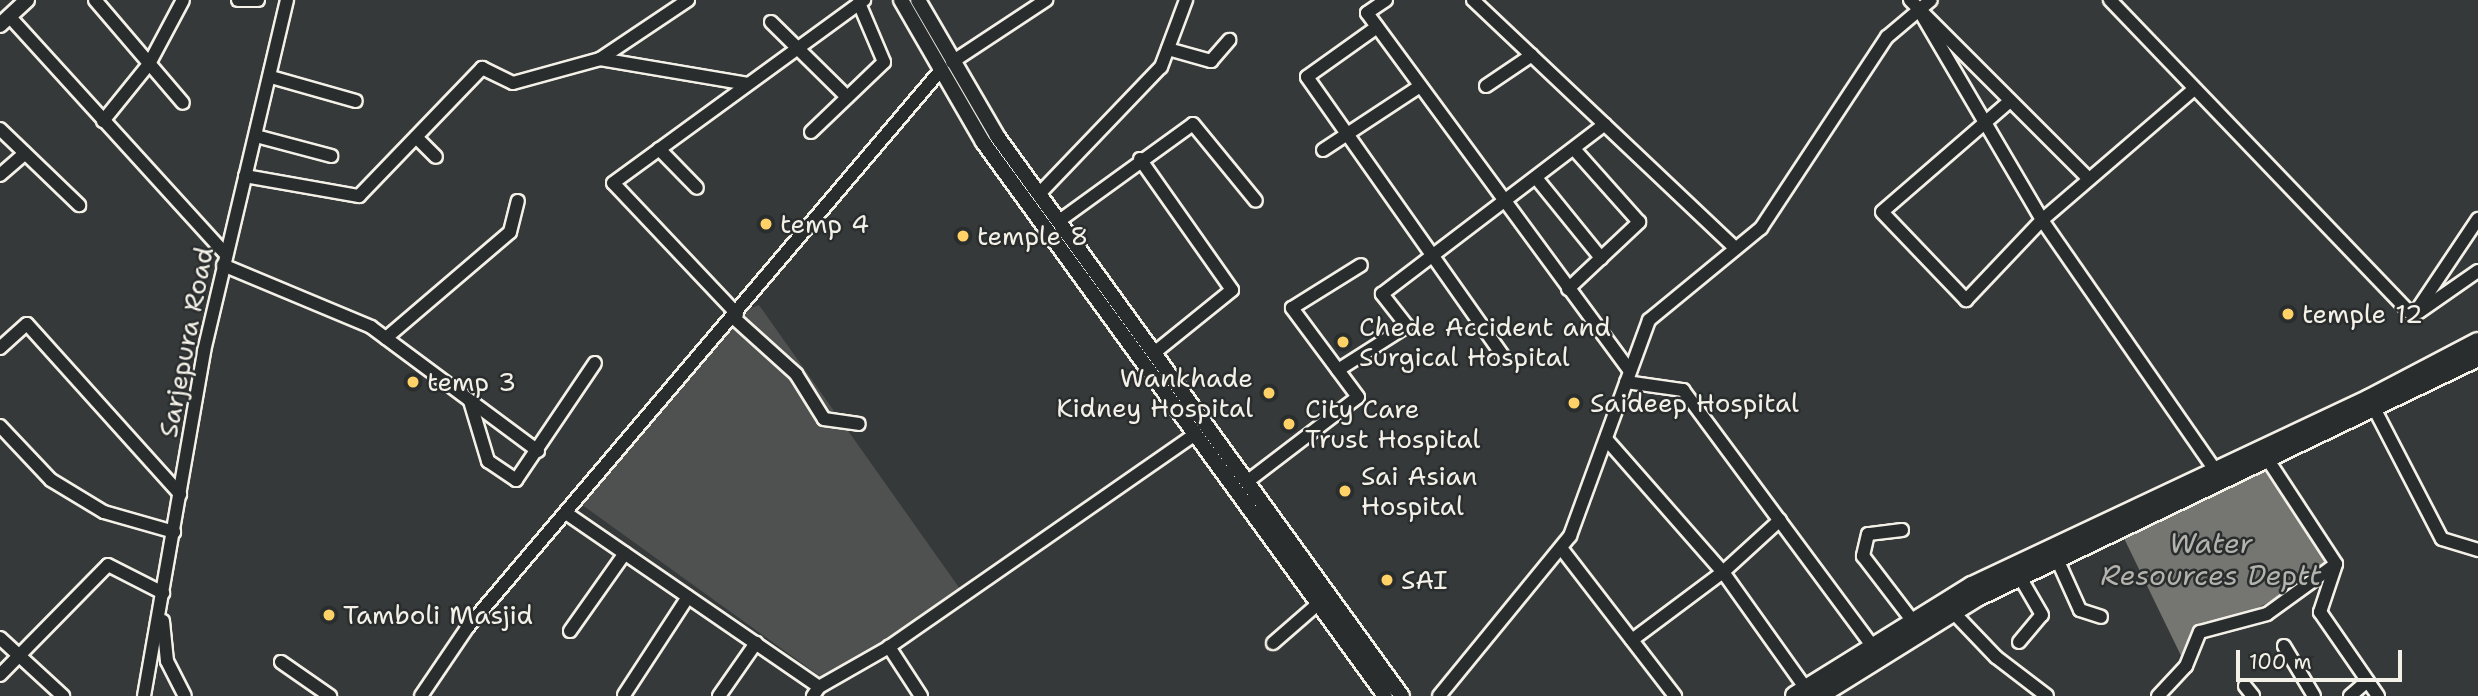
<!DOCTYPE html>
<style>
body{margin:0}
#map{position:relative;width:2478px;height:696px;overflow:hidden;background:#363939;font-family:"Shantell Sans",sans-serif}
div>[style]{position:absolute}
.green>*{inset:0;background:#4e514f}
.water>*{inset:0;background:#757572}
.roads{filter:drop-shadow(2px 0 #f4f1e8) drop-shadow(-2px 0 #f4f1e8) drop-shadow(0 2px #f4f1e8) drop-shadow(0 -2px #f4f1e8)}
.minor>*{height:12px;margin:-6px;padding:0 6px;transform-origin:6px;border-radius:6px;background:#2a2d2e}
.major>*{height:14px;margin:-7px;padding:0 7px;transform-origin:7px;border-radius:7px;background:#2a2d2e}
.highway>*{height:18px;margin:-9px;padding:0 9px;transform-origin:9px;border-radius:9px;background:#2a2d2e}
.dots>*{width:19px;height:19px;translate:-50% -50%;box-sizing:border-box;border:4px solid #2a2d2e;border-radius:50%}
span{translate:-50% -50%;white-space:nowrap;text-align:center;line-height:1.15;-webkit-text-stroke:5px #2a2d2e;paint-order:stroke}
.poi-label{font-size:26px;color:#f4f1e8}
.left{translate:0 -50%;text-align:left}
.right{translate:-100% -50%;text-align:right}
.street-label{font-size:26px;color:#f4f1e8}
.water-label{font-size:28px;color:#b4b3ad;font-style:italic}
.scale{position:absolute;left:2236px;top:650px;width:166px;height:32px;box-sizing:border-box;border:4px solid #f4f1e8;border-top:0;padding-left:9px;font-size:21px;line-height:24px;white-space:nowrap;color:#f4f1e8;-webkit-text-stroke:5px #2a2d2e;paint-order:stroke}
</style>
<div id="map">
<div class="green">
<i style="clip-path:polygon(759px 305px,965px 596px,825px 680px,574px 499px,737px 314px)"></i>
</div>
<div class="water">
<i style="clip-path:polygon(2268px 460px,2336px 564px,2228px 625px,2200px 632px,2186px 666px,2120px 530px)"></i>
</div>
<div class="roads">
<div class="minor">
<i style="left:95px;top:0;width:135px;rotate:49.5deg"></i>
<i style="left:238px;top:0;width:20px"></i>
<i style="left:1386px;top:0;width:23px;rotate:146deg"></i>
<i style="left:1367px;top:13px;width:444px;rotate:53.7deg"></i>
<i style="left:1473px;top:0;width:361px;rotate:43.4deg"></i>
<i style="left:1910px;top:0;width:252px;rotate:45deg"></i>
<i style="left:2110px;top:0;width:438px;rotate:46.2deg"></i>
<i style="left:1919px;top:10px;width:243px;rotate:59.6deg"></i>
<i style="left:2042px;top:220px;width:302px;rotate:55.3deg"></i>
<i style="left:9px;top:16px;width:321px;rotate:47.7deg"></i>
<i style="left:771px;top:22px;width:107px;rotate:44.6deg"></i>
<i style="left:1377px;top:27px;width:86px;rotate:144.5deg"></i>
<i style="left:1307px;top:77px;width:345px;rotate:54.9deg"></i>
<i style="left:1168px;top:49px;width:45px;rotate:15.6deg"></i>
<i style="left:1211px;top:61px;width:28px;rotate:-49deg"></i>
<i style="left:600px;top:59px;width:150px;rotate:9.6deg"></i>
<i style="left:952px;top:62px;width:113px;rotate:-33.4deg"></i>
<i style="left:271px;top:77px;width:88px;rotate:15.8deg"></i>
<i style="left:1486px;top:86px;width:55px;rotate:-34deg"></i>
<i style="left:2010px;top:101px;width:169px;rotate:139.1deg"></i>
<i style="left:1882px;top:212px;width:122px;rotate:46.3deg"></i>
<i style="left:1966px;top:300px;width:110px;rotate:-46.5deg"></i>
<i style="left:2042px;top:220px;width:199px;rotate:-40.7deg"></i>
<i style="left:103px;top:121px;width:73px;rotate:-51.1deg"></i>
<i style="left:149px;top:64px;width:72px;rotate:-62deg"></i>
<i style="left:0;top:129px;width:110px;rotate:43.9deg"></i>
<i style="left:811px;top:132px;width:101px;rotate:-43.8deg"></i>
<i style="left:884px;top:62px;width:64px;rotate:-113deg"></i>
<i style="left:256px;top:136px;width:78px;rotate:14.9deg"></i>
<i style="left:416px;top:137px;width:28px;rotate:45deg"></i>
<i style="left:659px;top:149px;width:54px;rotate:45.7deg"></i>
<i style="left:1323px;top:150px;width:116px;rotate:-33.4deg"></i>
<i style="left:1140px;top:159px;width:160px;rotate:54.9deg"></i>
<i style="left:1232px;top:290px;width:100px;rotate:141.1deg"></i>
<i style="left:0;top:175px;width:33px;rotate:-41deg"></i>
<i style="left:245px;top:176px;width:116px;rotate:10deg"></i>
<i style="left:359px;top:196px;width:178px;rotate:-46.1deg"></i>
<i style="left:482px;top:68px;width:34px;rotate:26deg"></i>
<i style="left:513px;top:83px;width:90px;rotate:-15.4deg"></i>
<i style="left:600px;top:59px;width:106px;rotate:-33.8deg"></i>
<i style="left:1537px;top:179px;width:102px;rotate:51deg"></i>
<i style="left:1039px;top:194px;width:176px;rotate:-46.2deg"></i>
<i style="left:1161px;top:67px;width:72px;rotate:-69.5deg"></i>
<i style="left:1059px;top:221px;width:165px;rotate:-35.9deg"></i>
<i style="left:1193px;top:124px;width:99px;rotate:50.7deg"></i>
<i style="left:223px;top:265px;width:160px;rotate:22.7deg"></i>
<i style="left:371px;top:327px;width:208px;rotate:36.6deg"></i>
<i style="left:1568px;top:289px;width:98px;rotate:-43.3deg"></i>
<i style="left:1639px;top:222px;width:98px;rotate:-131.7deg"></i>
<i style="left:2419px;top:312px;width:72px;rotate:-34.8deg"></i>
<i style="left:737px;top:314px;width:180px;rotate:-133.4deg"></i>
<i style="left:613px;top:183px;width:311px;rotate:-36.1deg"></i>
<i style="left:2413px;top:316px;width:117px;rotate:-56.2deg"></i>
<i style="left:734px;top:318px;width:84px;rotate:42.1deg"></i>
<i style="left:796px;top:374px;width:53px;rotate:58.1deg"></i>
<i style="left:824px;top:419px;width:35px;rotate:8deg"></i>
<i style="left:386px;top:338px;width:163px;rotate:-40.5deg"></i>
<i style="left:510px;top:232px;width:32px;rotate:-76deg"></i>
<i style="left:0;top:348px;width:36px;rotate:-42deg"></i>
<i style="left:27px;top:324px;width:229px;rotate:48deg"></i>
<i style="left:1338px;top:370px;width:82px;rotate:-32.5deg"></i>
<i style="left:1407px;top:326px;width:41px;rotate:-128deg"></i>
<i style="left:1382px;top:294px;width:280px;rotate:-37.3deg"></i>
<i style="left:1626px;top:382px;width:58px;rotate:8deg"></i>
<i style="left:1683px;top:390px;width:317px;rotate:53.5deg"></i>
<i style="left:470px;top:401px;width:63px;rotate:73.3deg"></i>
<i style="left:488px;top:461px;width:34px;rotate:34deg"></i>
<i style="left:516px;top:480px;width:141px;rotate:-56deg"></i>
<i style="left:2375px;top:410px;width:145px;rotate:62.6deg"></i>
<i style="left:2442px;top:539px;width:38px;rotate:17deg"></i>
<i style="left:0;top:426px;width:74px;rotate:46.6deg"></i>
<i style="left:51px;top:480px;width:62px;rotate:31.1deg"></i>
<i style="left:104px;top:512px;width:73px;rotate:15.9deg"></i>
<i style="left:1606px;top:439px;width:177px;rotate:48.7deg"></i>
<i style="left:1723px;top:572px;width:143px;rotate:54.6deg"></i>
<i style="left:2268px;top:460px;width:124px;rotate:56.8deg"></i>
<i style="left:2336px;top:564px;width:51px;rotate:108.4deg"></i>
<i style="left:2320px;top:612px;width:102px;rotate:55.4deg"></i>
<i style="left:1248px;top:481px;width:138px;rotate:-37.4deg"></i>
<i style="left:1358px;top:397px;width:111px;rotate:-126.6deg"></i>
<i style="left:1292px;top:308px;width:81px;rotate:-31.9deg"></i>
<i style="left:566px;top:513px;width:307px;rotate:34.5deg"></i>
<i style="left:819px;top:687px;width:11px;rotate:124deg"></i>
<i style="left:1902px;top:530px;width:34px;rotate:173deg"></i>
<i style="left:1868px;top:534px;width:23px;rotate:103deg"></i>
<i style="left:1863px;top:556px;width:81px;rotate:52.6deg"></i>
<i style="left:1561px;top:548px;width:187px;rotate:52.4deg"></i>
<i style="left:2057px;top:559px;width:56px;rotate:65.7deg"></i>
<i style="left:2080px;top:610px;width:22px;rotate:18deg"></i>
<i style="left:1952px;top:611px;width:64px;rotate:46.3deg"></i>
<i style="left:1996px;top:657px;width:64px;rotate:37.4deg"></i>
<i style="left:163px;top:621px;width:40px;rotate:84.3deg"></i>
<i style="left:167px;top:661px;width:39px;rotate:63deg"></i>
<i style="left:570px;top:631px;width:95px;rotate:-54.8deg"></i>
<i style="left:0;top:638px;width:86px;rotate:42.6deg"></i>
<i style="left:1632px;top:640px;width:114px;rotate:-36.8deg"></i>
<i style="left:1723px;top:572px;width:77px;rotate:-42.4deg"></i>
<i style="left:2019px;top:642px;width:35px;rotate:-50deg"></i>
<i style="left:2042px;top:615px;width:44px;rotate:-120.1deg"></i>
<i style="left:1273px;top:643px;width:61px;rotate:-41deg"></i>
<i style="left:2284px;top:646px;width:58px;rotate:59deg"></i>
<i style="left:281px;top:662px;width:60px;rotate:34.8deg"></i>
<i style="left:0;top:675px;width:154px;rotate:-45.5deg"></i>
<i style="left:108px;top:565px;width:62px;rotate:27deg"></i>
<i style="left:2245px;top:686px;width:13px;rotate:51deg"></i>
<i style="left:819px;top:687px;width:81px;rotate:-29.7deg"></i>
<i style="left:624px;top:695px;width:117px;rotate:-56.9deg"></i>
<i style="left:144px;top:696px;width:350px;rotate:-80.1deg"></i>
<i style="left:204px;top:351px;width:361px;rotate:-76.7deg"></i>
<i style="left:421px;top:696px;width:82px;rotate:-55.9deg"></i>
<i style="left:467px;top:628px;width:731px;rotate:-49.66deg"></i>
<i style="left:719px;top:696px;width:65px;rotate:-55.1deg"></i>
<i style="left:921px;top:696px;width:59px;rotate:-123.1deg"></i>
<i style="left:889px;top:647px;width:374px;rotate:-34.8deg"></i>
<i style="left:1439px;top:696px;width:207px;rotate:-50.7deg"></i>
<i style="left:1570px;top:536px;width:230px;rotate:-69.9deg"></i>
<i style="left:1649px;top:320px;width:145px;rotate:-39.4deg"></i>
<i style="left:1761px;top:228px;width:229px;rotate:-56.6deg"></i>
<i style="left:1887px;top:37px;width:57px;rotate:-40.1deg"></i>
<i style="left:2158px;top:696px;width:41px;rotate:-47deg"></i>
<i style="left:2186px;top:666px;width:37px;rotate:-68deg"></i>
<i style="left:2200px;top:632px;width:69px;rotate:-15deg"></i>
<i style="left:2267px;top:614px;width:85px;rotate:-35.9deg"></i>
<i style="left:2350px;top:696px;width:23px;rotate:-41deg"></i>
</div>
<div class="major">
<i style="left:901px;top:0;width:164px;rotate:60deg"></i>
<i style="left:983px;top:142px;width:684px;rotate:54.03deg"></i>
<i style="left:918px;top:0;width:157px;rotate:59.8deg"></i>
<i style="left:997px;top:136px;width:691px;rotate:54.13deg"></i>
<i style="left:0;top:25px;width:37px;rotate:-43deg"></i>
</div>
<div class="highway">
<i style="left:1795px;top:696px;width:208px;rotate:-31.9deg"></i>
<i style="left:1972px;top:586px;width:439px;rotate:-25.2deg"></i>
<i style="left:2369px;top:399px;width:123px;rotate:-27.6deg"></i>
<i style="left:1818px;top:696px;width:187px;rotate:-31.9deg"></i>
<i style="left:1977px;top:597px;width:556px;rotate:-25.6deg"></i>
</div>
</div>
<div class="dots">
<i style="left:766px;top:224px;background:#ffd166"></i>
<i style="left:963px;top:236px;background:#ffd166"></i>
<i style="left:2288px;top:314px;background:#ffd166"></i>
<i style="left:1343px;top:342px;background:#ffd166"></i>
<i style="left:413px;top:382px;background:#ffd166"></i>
<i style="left:1269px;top:393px;background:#ffd166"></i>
<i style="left:1574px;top:403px;background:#ffd166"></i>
<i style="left:1289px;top:424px;background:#ffd166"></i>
<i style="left:1345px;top:491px;background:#ffd166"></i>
<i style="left:1387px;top:580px;background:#ffd166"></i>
<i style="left:329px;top:615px;background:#ffd166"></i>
</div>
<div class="poi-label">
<span class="left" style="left:780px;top:224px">temp 4</span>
<span class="left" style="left:977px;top:236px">temple 8</span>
<span class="left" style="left:2302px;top:314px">temple 12</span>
<span class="left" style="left:1359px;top:342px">Chede Accident and<br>Surgical Hospital</span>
<span class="right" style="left:1253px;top:393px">Wankhade<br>Kidney Hospital</span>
<span class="left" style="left:427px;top:382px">temp 3</span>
<span class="left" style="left:1590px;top:403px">Saideep Hospital</span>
<span class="left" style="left:1305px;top:424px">City Care<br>Trust Hospital</span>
<span class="left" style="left:1361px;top:491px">Sai Asian<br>Hospital</span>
<span class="left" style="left:1401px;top:580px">SAI</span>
<span class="left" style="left:343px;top:615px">Tamboli Masjid</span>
</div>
<div class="street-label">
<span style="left:186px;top:342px;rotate:-79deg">Sarjepura Road</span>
</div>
<div class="water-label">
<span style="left:2211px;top:559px">Water<br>Resources Deptt</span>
</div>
<div class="scale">100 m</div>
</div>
